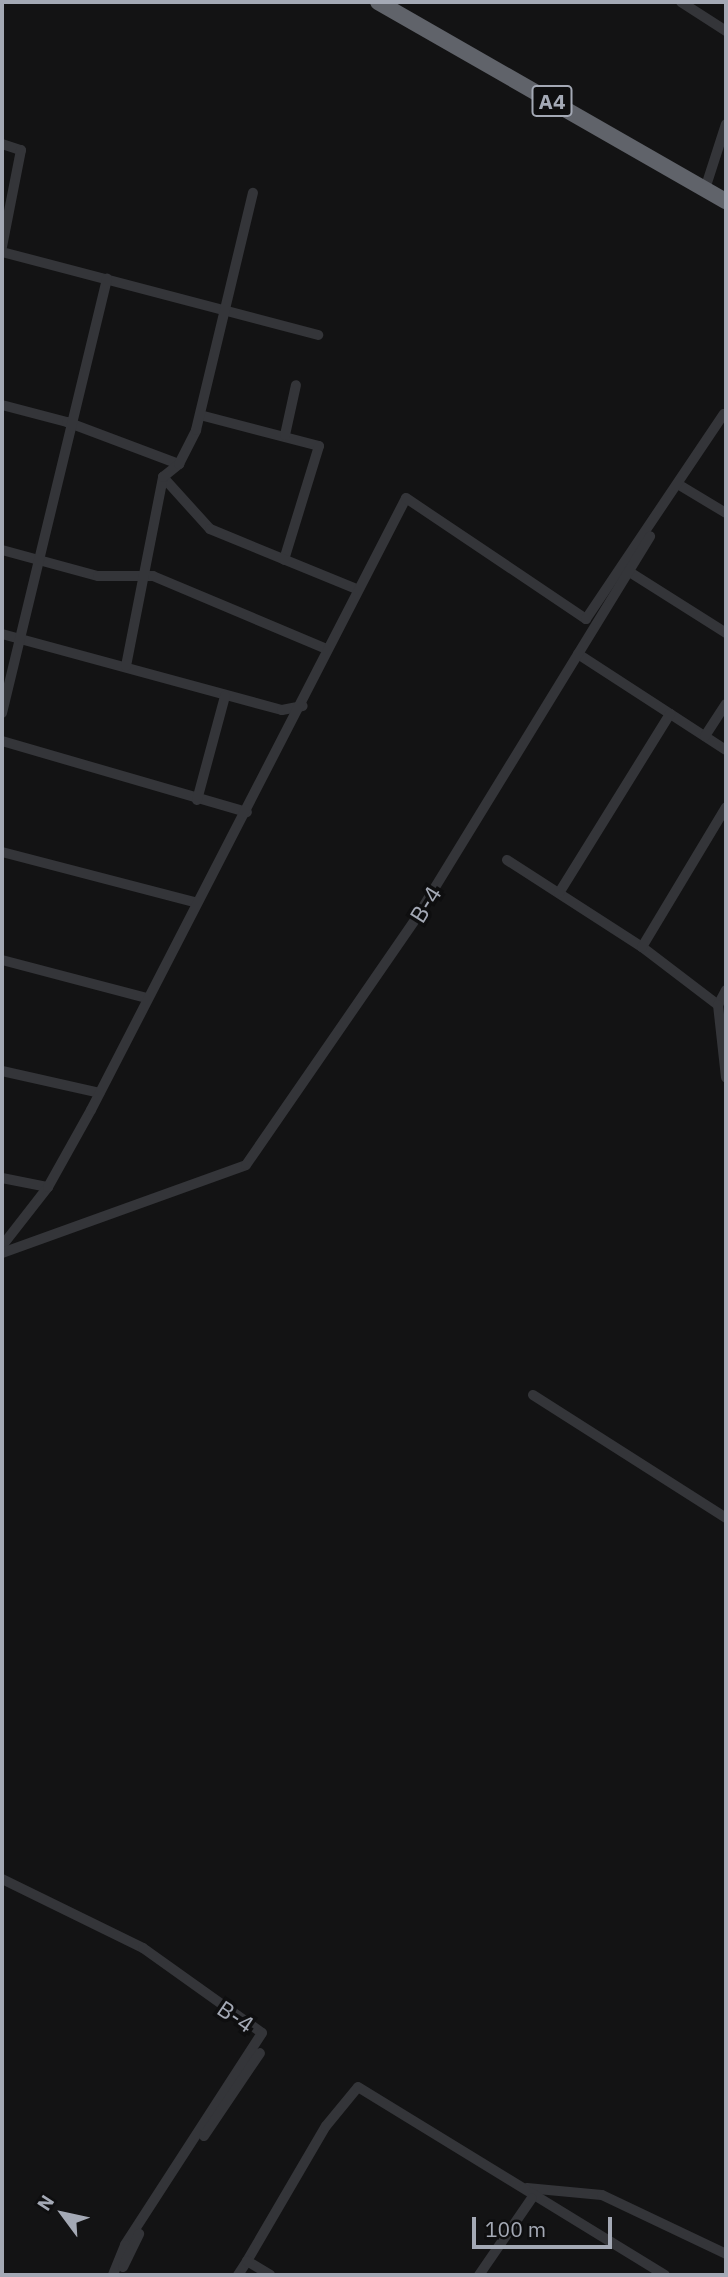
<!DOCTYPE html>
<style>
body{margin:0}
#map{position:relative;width:728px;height:2277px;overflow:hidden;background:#131314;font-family:"IBM Plex Sans",sans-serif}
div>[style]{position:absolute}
.minor>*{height:10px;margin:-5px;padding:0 5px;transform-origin:5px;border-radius:5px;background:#343539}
.highway>*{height:16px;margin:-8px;padding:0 8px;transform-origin:8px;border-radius:8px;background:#60636a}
span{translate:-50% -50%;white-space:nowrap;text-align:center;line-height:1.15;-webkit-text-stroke:7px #0e0e0f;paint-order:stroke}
.shield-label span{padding:2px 5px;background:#0e0e0f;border:2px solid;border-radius:5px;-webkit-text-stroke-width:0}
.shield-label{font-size:21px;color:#a4a9b5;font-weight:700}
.street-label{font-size:23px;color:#a4a9b5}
.frame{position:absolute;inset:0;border:4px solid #a4a9b5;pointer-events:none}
.north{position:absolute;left:28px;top:2179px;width:70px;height:70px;-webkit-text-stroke:5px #0e0e0f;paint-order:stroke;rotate:303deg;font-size:19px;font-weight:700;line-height:28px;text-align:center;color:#a4a9b5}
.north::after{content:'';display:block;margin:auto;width:24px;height:32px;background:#a4a9b5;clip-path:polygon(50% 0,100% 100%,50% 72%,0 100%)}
.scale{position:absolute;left:472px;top:2217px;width:140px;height:32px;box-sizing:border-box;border:4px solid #a4a9b5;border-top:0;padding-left:9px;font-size:21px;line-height:24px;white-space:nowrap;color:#a4a9b5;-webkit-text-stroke:5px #0e0e0f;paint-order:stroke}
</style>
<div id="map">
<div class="minor">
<i style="left:681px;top:2px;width:54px;rotate:32.8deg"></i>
<i style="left:2px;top:144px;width:20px;rotate:18deg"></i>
<i style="left:21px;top:150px;width:99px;rotate:101.1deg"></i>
<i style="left:705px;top:189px;width:68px;rotate:-72.1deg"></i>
<i style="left:2px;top:252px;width:327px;rotate:14.7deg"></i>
<i style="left:2px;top:405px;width:67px;rotate:14.7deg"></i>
<i style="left:67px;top:422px;width:120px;rotate:20.6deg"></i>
<i style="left:200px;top:415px;width:123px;rotate:14.6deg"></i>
<i style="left:319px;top:446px;width:119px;rotate:107.1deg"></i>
<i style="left:285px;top:435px;width:51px;rotate:-77.6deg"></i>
<i style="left:163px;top:477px;width:70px;rotate:47.9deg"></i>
<i style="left:210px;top:529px;width:158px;rotate:22.3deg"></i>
<i style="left:681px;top:486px;width:52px;rotate:31deg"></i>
<i style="left:2px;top:550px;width:99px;rotate:15.2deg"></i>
<i style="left:98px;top:576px;width:55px"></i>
<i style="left:153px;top:576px;width:186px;rotate:22.8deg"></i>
<i style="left:628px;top:571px;width:116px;rotate:32.3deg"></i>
<i style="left:2px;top:634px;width:290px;rotate:15.2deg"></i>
<i style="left:282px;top:710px;width:21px;rotate:-11deg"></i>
<i style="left:578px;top:654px;width:176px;rotate:33deg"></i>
<i style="left:126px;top:666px;width:193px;rotate:-78.9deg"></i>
<i style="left:163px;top:477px;width:21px;rotate:-39deg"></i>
<i style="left:179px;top:464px;width:38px;rotate:-63deg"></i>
<i style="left:196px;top:430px;width:244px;rotate:-76.5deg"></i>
<i style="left:2px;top:713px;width:447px;rotate:-76.4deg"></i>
<i style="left:705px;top:736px;width:38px;rotate:-57deg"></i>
<i style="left:2px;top:741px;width:255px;rotate:16.2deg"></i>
<i style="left:197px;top:800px;width:108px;rotate:-74.9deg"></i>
<i style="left:2px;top:852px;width:198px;rotate:14.6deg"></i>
<i style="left:507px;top:860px;width:161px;rotate:32.8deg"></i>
<i style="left:642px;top:947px;width:96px;rotate:37.3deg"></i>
<i style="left:559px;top:893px;width:211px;rotate:-58.2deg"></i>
<i style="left:642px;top:947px;width:163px;rotate:-59deg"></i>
<i style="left:2px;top:960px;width:150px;rotate:14.7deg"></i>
<i style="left:726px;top:990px;width:17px;rotate:118deg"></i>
<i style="left:718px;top:1005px;width:73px;rotate:83.7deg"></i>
<i style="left:2px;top:1071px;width:100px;rotate:12.7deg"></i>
<i style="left:2px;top:1178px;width:47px;rotate:11.1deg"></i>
<i style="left:2px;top:1246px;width:75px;rotate:-52.1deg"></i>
<i style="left:48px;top:1187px;width:88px;rotate:-60.8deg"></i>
<i style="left:91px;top:1110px;width:688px;rotate:-62.76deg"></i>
<i style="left:406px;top:498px;width:217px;rotate:33.9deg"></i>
<i style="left:586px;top:619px;width:247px;rotate:-56.1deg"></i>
<i style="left:2px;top:1253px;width:259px;rotate:-19.8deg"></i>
<i style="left:246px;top:1165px;width:298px;rotate:-55.4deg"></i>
<i style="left:415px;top:920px;width:450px;rotate:-58.5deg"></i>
<i style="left:533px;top:1395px;width:229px;rotate:32.5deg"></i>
<i style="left:2px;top:1879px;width:157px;rotate:26.1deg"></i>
<i style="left:143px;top:1948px;width:146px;rotate:35.5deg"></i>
<i style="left:262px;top:2033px;width:252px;rotate:122.9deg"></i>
<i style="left:125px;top:2245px;width:32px;rotate:112deg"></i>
<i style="left:204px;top:2136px;width:100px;rotate:-56deg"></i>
<i style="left:527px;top:2188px;width:75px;rotate:5.3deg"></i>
<i style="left:602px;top:2195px;width:137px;rotate:25.4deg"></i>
<i style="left:247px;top:2261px;width:156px;rotate:-59.7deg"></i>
<i style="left:326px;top:2126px;width:50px;rotate:-50.6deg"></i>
<i style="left:358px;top:2087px;width:360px;rotate:31.5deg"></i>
<i style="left:123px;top:2267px;width:37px;rotate:-64deg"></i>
<i style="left:238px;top:2275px;width:17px;rotate:-57deg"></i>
<i style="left:247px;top:2261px;width:27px;rotate:31deg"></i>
<i style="left:479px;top:2275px;width:93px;rotate:-55.5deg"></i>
</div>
<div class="highway">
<i style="left:378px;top:2px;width:401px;rotate:29.8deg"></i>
</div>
<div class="shield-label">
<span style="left:552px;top:101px">A4</span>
</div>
<div class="street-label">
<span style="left:425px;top:904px;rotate:-58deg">B-4</span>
<span style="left:236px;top:2016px;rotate:34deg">B-4</span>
</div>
<div class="frame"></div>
<div class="north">N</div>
<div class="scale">100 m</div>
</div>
